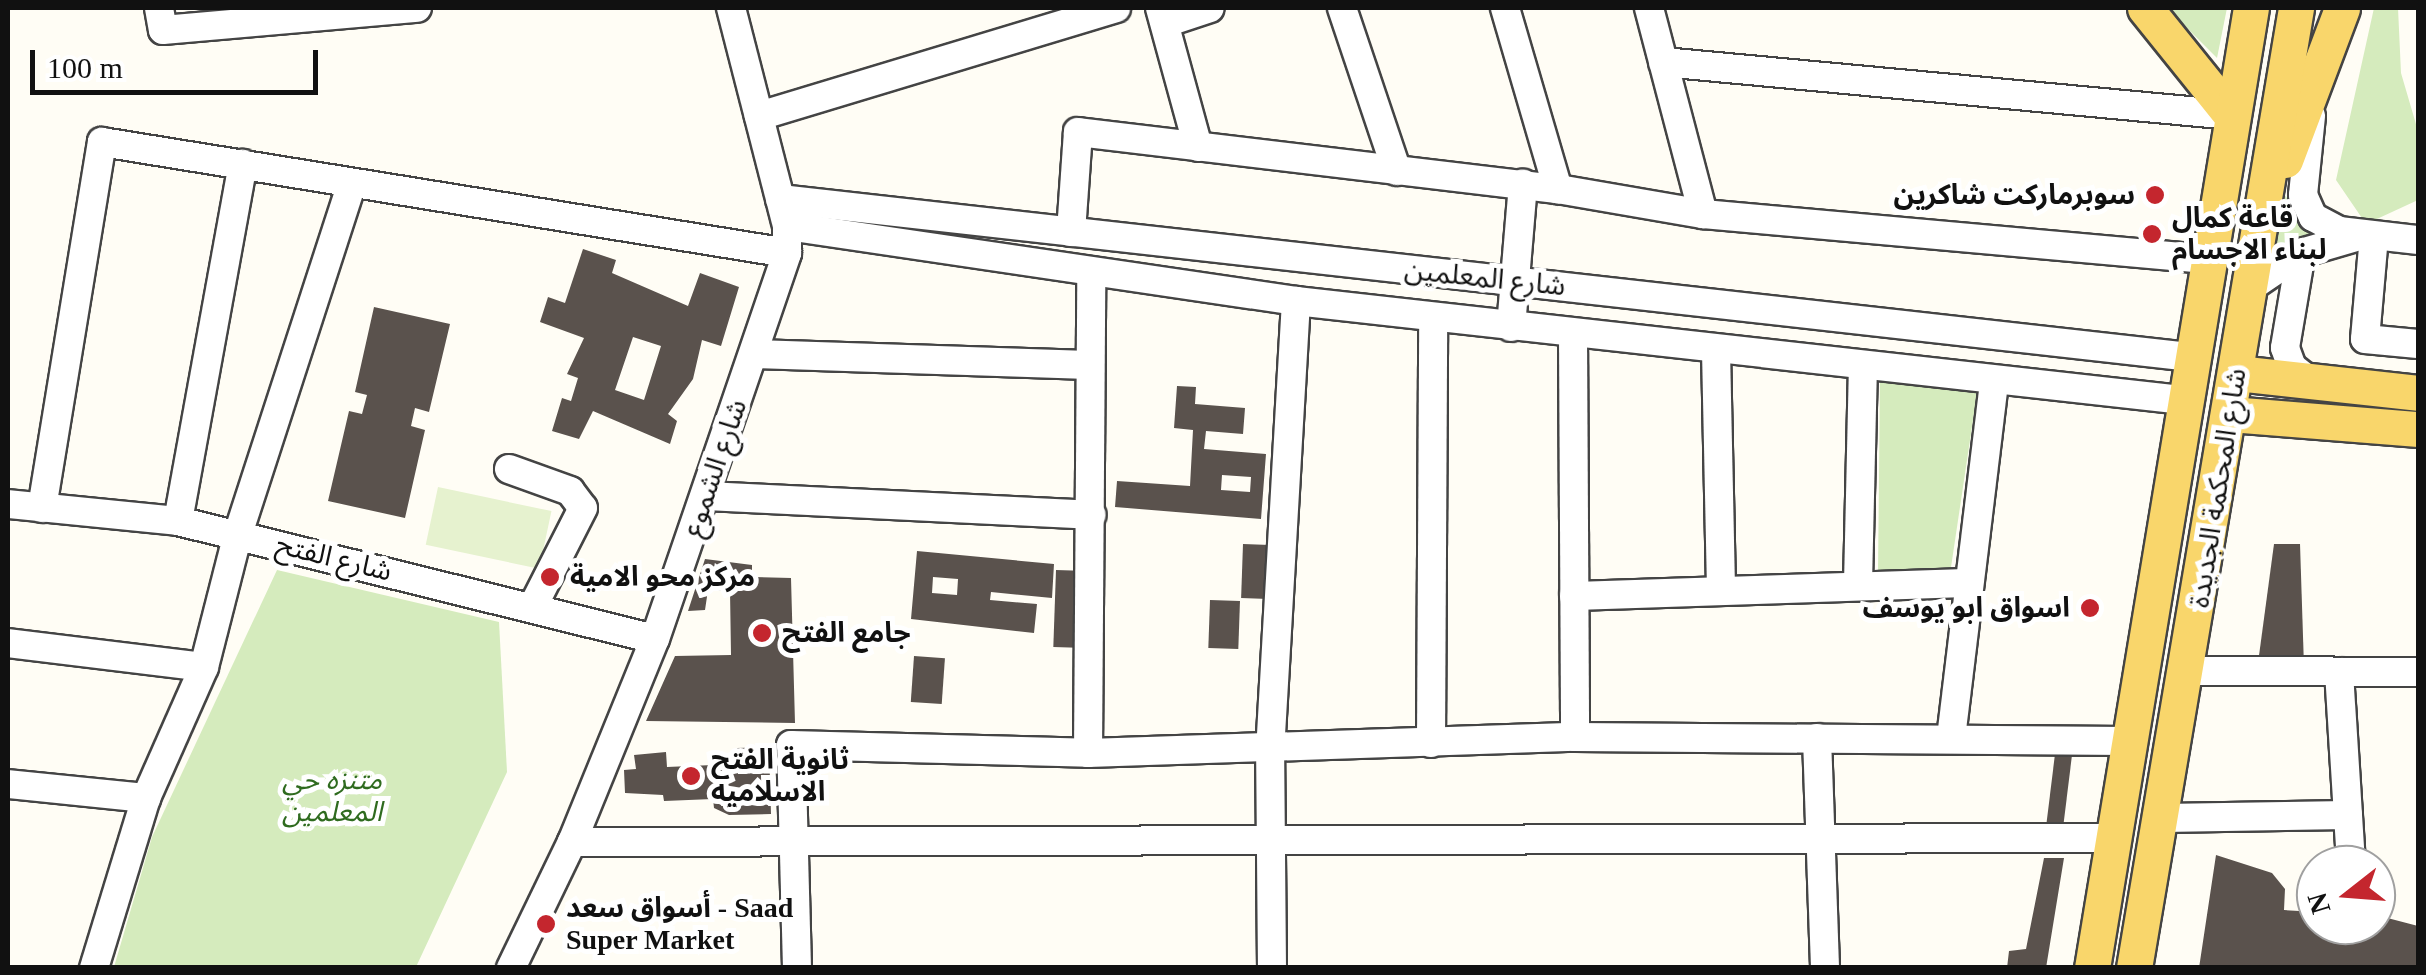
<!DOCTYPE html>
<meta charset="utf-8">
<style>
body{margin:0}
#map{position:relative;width:2426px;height:975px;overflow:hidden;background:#fffdf5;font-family:"Times New Roman","Noto Sans Arabic",serif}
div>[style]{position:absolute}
.green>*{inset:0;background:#d5ebbd}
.pitch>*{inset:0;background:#e6f2cf;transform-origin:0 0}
.building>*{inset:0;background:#5a524d;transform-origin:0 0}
.roads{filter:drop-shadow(2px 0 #444) drop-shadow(-2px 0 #444) drop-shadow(0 2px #444) drop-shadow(0 -2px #444)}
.minor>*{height:28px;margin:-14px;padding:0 14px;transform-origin:14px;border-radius:14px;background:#fff}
.major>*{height:35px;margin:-17.5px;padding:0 17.5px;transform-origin:17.5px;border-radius:17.5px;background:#f9d66b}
.dots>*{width:28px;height:28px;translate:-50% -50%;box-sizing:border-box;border:5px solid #fff;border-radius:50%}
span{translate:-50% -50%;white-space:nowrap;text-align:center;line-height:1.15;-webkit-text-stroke:10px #fff;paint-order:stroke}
.poi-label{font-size:28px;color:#111;font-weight:700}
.right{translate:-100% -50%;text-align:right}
.left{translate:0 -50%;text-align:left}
.street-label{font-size:28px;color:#111}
.park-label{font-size:28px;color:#2f6b1f;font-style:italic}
.frame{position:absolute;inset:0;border:10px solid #111;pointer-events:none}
.north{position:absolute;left:2296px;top:845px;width:100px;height:100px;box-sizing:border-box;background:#fff;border:2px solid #a0a0a0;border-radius:50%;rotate:253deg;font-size:28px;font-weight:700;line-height:40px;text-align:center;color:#111}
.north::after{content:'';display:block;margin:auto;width:35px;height:45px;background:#c4262e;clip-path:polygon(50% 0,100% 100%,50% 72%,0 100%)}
.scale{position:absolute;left:30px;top:50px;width:288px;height:45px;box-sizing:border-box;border:5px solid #111;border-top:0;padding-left:12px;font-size:30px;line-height:35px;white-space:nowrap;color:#111;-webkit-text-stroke:8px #fff;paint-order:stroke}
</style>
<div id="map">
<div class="green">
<i style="clip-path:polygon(2167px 8px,2227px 8px,2217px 58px)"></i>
<i style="clip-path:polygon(2374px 8px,2398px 8px,2401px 73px,2418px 131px,2418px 200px,2366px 224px,2336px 180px)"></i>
<i style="clip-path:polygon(2284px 194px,2315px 236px,2270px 257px)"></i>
<i style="clip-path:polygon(1880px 382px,1977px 393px,1950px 574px,1878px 573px)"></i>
<i style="clip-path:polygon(277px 570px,499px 622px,507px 772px,416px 967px,114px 967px,152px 837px)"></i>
</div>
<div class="pitch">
<i style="left:438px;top:487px;width:116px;height:59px;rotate:12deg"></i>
</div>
<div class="building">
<i style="clip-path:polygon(evenodd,583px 249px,616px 260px,612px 273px,688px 306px,700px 273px,739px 287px,721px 346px,702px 340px,693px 379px,668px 414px,677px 421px,670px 444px,593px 411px,579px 439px,552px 431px,562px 398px,571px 401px,578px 378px,567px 374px,584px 338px,540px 322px,548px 297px,565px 303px,583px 249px,633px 337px,661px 346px,644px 400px,615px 390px,633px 337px)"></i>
<i style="clip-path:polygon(374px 307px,450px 324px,429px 412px,415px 408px,411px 426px,425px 430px,405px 518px,328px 501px,349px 411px,362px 414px,367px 395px,355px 392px)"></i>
<i style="clip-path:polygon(evenodd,1177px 386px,1196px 387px,1195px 404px,1245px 408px,1243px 434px,1206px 431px,1204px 449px,1266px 454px,1261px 519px,1115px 507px,1117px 481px,1190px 486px,1193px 430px,1174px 428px,1177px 386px,1222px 475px,1251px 477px,1250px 492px,1221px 490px,1222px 475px)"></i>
<i style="left:1243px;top:544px;width:27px;height:54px;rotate:2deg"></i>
<i style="clip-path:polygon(2274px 544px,2300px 544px,2304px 667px,2258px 663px)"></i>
<i style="clip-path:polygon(evenodd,917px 551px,1054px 564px,1052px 598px,991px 592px,990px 600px,1037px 604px,1034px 633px,911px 619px,917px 551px,933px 577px,958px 579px,957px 595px,932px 593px,933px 577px)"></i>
<i style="clip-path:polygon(705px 559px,752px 565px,752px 577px,791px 578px,795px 723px,646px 721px,675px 656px,731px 655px,730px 591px,708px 590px,705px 610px,688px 611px)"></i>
<i style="left:1056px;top:570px;width:24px;height:77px;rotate:2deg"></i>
<i style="left:1210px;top:600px;width:30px;height:48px;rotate:2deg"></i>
<i style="left:914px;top:656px;width:31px;height:46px;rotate:4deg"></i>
<i style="clip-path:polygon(769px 747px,771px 814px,729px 815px,714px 808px,713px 799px,664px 801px,663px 795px,625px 793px,624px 770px,636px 769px,634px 755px,666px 752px,667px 767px,736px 764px,737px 748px)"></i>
<i style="left:2055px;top:754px;width:17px;height:75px;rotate:7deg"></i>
<i style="clip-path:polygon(2216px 855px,2272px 873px,2285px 889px,2284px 910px,2316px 912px,2316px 925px,2376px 925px,2376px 915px,2418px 926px,2418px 968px,2199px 968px)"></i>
<i style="clip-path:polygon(2044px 858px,2064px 858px,2046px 968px,2007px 968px,2009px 951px,2026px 949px)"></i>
</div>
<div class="roads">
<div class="minor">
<i style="left:159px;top:8px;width:22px;rotate:80deg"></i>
<i style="left:163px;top:30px;width:255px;rotate:-5deg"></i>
<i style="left:1160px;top:8px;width:144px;rotate:74.7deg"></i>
<i style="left:1342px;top:8px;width:172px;rotate:71.4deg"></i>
<i style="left:1505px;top:8px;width:189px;rotate:73.7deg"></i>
<i style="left:1649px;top:8px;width:213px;rotate:75.3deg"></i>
<i style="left:1165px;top:23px;width:47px;rotate:-18.4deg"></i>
<i style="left:1663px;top:62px;width:570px;rotate:5.33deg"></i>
<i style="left:759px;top:116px;width:373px;rotate:-16.8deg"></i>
<i style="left:2311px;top:116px;width:79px;rotate:95.8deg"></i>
<i style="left:2303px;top:195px;width:24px;rotate:66deg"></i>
<i style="left:2313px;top:217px;width:30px;rotate:28deg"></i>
<i style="left:2339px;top:231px;width:80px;rotate:6.5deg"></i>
<i style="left:780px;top:199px;width:1420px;rotate:6.39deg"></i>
<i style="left:787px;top:226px;width:514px;rotate:8.38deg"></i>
<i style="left:1296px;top:301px;width:893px;rotate:6.37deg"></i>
<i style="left:1071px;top:232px;width:100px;rotate:-86deg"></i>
<i style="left:1078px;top:132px;width:483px;rotate:6.8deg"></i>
<i style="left:1558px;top:189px;width:147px;rotate:9.8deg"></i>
<i style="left:1703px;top:214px;width:504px;rotate:5.12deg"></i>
<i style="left:2374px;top:236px;width:103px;rotate:95deg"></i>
<i style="left:2365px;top:339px;width:53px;rotate:5.4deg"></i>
<i style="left:2301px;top:253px;width:96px;rotate:99.6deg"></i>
<i style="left:2285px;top:348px;width:20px;rotate:70deg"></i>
<i style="left:2292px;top:367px;width:23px;rotate:38deg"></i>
<i style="left:2251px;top:287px;width:60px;rotate:-34.2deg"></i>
<i style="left:2301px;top:253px;width:57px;rotate:-16.2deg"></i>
<i style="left:1511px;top:327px;width:144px;rotate:-85.2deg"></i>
<i style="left:1573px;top:334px;width:403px;rotate:89.7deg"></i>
<i style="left:1716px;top:350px;width:238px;rotate:88.8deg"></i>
<i style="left:755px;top:354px;width:334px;rotate:1.9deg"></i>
<i style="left:509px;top:469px;width:65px;rotate:19.8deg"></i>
<i style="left:570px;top:491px;width:21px;rotate:53deg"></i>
<i style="left:583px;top:508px;width:112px;rotate:117deg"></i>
<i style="left:705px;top:496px;width:387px;rotate:2.8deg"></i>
<i style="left:8px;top:504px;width:171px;rotate:5.7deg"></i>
<i style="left:178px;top:521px;width:491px;rotate:13.9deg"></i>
<i style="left:42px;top:508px;width:371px;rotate:-80.7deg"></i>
<i style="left:102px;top:142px;width:694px;rotate:9.2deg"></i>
<i style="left:178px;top:521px;width:363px;rotate:-79.7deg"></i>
<i style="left:1858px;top:584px;width:217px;rotate:-88.7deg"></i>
<i style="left:1574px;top:596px;width:393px;rotate:-1.9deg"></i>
<i style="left:8px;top:643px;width:197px;rotate:7deg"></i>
<i style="left:2187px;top:671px;width:231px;rotate:0.2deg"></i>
<i style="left:2339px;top:672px;width:193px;rotate:86.4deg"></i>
<i style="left:1817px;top:738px;width:230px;rotate:88deg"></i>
<i style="left:1951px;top:738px;width:359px;rotate:-83.1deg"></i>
<i style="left:1431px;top:743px;width:425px;rotate:-89.7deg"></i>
<i style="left:1088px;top:753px;width:480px;rotate:-89.6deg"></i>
<i style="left:8px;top:784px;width:139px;rotate:5.8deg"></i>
<i style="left:2162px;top:818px;width:186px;rotate:-0.9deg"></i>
<i style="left:572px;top:842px;width:1541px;rotate:-0.15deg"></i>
<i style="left:94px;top:968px;width:178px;rotate:-73deg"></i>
<i style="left:146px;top:798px;width:143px;rotate:-66.1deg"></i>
<i style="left:204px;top:667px;width:137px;rotate:-75.7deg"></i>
<i style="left:238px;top:534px;width:368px;rotate:-72deg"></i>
<i style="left:511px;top:968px;width:140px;rotate:-64.2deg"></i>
<i style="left:572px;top:842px;width:219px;rotate:-67.8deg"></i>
<i style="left:655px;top:639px;width:408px;rotate:-71.1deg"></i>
<i style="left:787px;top:253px;width:27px;rotate:-90deg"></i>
<i style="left:787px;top:226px;width:225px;rotate:-104.4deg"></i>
<i style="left:797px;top:968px;width:223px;rotate:-91.5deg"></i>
<i style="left:791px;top:745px;width:297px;rotate:1.5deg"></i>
<i style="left:1088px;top:753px;width:487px;rotate:-1.9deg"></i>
<i style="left:1575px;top:737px;width:552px;rotate:0.42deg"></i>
<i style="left:1272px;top:968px;width:216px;rotate:-90.5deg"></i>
<i style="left:1270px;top:752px;width:452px;rotate:-86.7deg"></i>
</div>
<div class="major">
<i style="left:2145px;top:8px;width:137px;rotate:51.2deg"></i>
<i style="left:2285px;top:160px;width:162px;rotate:-69.4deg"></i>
<i style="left:2237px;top:373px;width:182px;rotate:6.3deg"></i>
<i style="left:2230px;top:414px;width:189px;rotate:4.6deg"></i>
<i style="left:2092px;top:968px;width:973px;rotate:-80.6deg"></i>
<i style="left:2134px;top:968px;width:974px;rotate:-80.42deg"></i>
</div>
</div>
<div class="dots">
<i style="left:2155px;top:195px;background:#c4262e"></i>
<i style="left:2152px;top:234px;background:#c4262e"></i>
<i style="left:550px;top:577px;background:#c4262e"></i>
<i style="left:2090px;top:608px;background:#c4262e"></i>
<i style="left:762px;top:633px;background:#c4262e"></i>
<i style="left:691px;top:776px;background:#c4262e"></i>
<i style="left:546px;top:924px;background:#c4262e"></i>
</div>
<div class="poi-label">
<span class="right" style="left:2135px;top:195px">سوبرماركت شاكرين</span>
<span class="left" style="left:2172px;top:234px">قاعة كمال<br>لبناء الاجسام</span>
<span class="left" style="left:570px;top:577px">مركز محو الامية</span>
<span class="right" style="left:2070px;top:608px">اسواق ابو يوسف</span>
<span class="left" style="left:782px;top:633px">جامع الفتح</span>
<span class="left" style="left:711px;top:776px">ثانوية الفتح<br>الاسلاميه</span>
<span class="left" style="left:566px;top:924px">أسواق سعد - Saad<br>Super Market</span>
</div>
<div class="street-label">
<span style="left:1485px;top:278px;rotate:6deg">شارع المعلمين</span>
<span style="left:715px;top:468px;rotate:-71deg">شارع الشموع</span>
<span style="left:2218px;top:488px;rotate:-81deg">شارع المحكمة الجديدة</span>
<span style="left:334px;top:558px;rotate:14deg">شارع الفتح</span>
</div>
<div class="park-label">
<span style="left:332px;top:796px">متنزه حي<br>المعلمين</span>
</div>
<div class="frame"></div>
<div class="north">N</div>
<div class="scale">100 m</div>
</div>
